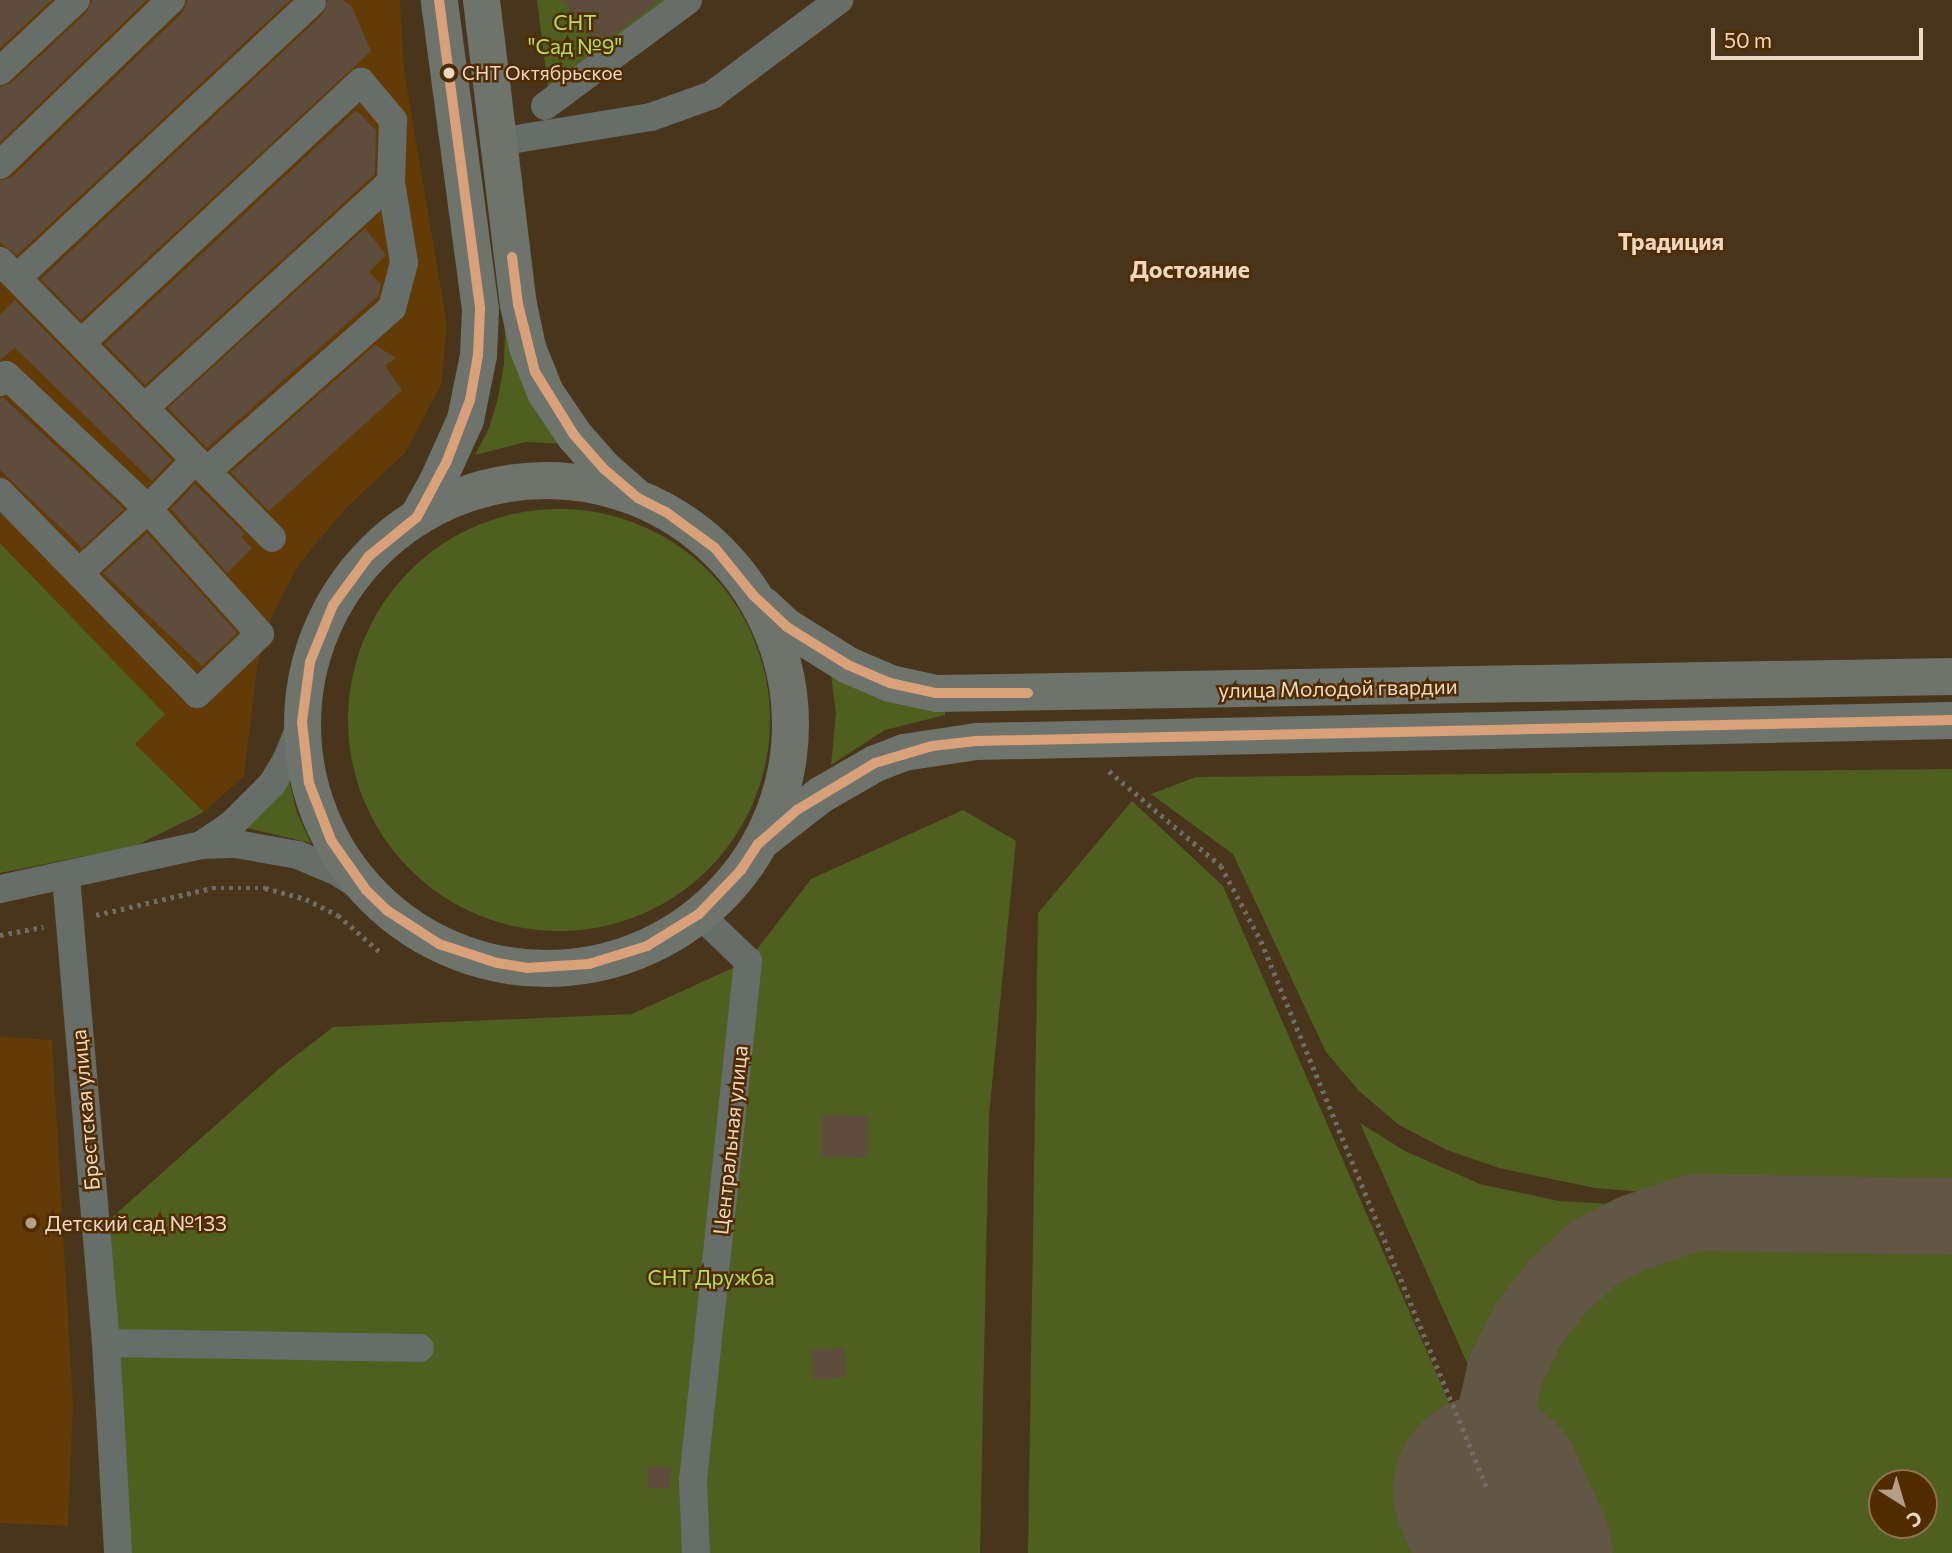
<!DOCTYPE html>
<meta charset="utf-8">
<style>
body{margin:0}
#map{position:relative;width:1952px;height:1553px;overflow:hidden;background:#49351c;font-family:Commissioner,sans-serif}
div>[style]{position:absolute}
.built>*{inset:0;background:#623b07}
.green>*{inset:0;background:#4e5f20}
.round{border-radius:50%}
.taxiway>*{height:77px;margin:-38.5px;padding:0 38.5px;transform-origin:38.5px;border-radius:38.5px;background:#625644}
.runway>*{height:191px;margin:-95.5px;padding:0 95.5px;transform-origin:95.5px;border-radius:95.5px;background:#625644}
.building>*{inset:0;background:#5e4c3c;transform-origin:0 0}
.path>*{height:4.5px;margin-top:-2.25px;transform-origin:0;background:repeating-linear-gradient(90deg,#6e6c64 0 3.5px,transparent 0 8.5px)}
.minor>*{height:28px;margin:-14px;padding:0 14px;transform-origin:14px;border-radius:14px;background:#676d68}
.major>*{height:37px;margin:-18.5px;padding:0 18.5px;transform-origin:18.5px;border-radius:18.5px;background:#6e736c}
.major>.ring{margin:-18.5px;padding:0;box-sizing:content-box;background:none;border:37px solid #6e736c;border-radius:50%}
.bus-1>*{height:10px;margin:-5px;padding:0 5px;transform-origin:5px;border-radius:5px;background:#d9a179}
.dots>*{width:19px;height:19px;translate:-50% -50%;box-sizing:border-box;border:4px solid #502c00;border-radius:50%}
span{translate:-50% -50%;white-space:nowrap;text-align:center;line-height:1.15;-webkit-text-stroke:5px #502c00;paint-order:stroke}
.bus-label{font-size:19px;color:#efd8c3}
.left{translate:0 -50%;text-align:left}
.park-label{font-size:21px;color:#b1e054}
.street-label{font-size:21px;color:#efd8c3}
.poi-label{font-size:21px;color:#efd8c3}
.neighbourhood-label{font-size:23px;color:#efd8c3;font-weight:700}
.north{position:absolute;left:1868px;top:1469px;width:70px;height:70px;box-sizing:border-box;background:#502c00;border:2px solid #90714e;border-radius:50%;rotate:143deg;font-size:19px;font-weight:700;line-height:28px;text-align:center;color:#efd8c3}
.north::after{content:'';display:block;margin:auto;width:24px;height:32px;background:#b59f89;clip-path:polygon(50% 0,100% 100%,50% 72%,0 100%)}
.scale{position:absolute;left:1711px;top:28px;width:212px;height:32px;box-sizing:border-box;border:4px solid #efd8c3;border-top:0;padding-left:9px;font-size:21px;line-height:24px;white-space:nowrap;color:#efd8c3;-webkit-text-stroke:5px #502c00;paint-order:stroke}
</style>
<div id="map">
<div class="built">
<i style="clip-path:polygon(0 0,400px 0,404px 71px,447px 325px,441px 385px,405px 453px,346px 508px,299px 564px,273px 614px,257px 667px,244px 776px,204px 812px,134px 744px,165px 714px,0 543px)"></i>
<i style="clip-path:polygon(0 1037px,52px 1040px,73px 1406px,68px 1526px,0 1523px)"></i>
</div>
<div class="green">
<i style="clip-path:polygon(537px 0,696px 0,549px 96px)"></i>
<i style="clip-path:polygon(505px 331px,574px 444px,525px 442px,475px 455px,489px 428px,498px 398px,504px 364px)"></i>
<i class="round" style="left:348px;top:509px;width:422px;height:422px"></i>
<i style="clip-path:polygon(0 543px,165px 714px,135px 744px,204px 812px,135px 846px,0 873px)"></i>
<i style="clip-path:polygon(829px 660px,945px 703px,945px 715px,885px 730px,831px 765px,836px 713px)"></i>
<i style="clip-path:polygon(1952px 769px,1952px 1196px,1702px 1197px,1595px 1188px,1499px 1168px,1447px 1150px,1399px 1125px,1359px 1091px,1326px 1052px,1233px 854px,1151px 794px,1196px 777px)"></i>
<i style="clip-path:polygon(289px 780px,297px 813px,311px 843px,246px 828px,270px 806px)"></i>
<i style="clip-path:polygon(1132px 801px,1223px 886px,1515px 1553px,1028px 1553px,1038px 913px)"></i>
<i style="clip-path:polygon(963px 810px,1016px 841px,989px 1115px,980px 1553px,108px 1553px,99px 1229px,280px 1068px,333px 1027px,632px 1014px,748px 961px,811px 879px)"></i>
<i style="clip-path:polygon(1360px 1123px,1405px 1151px,1480px 1184px,1559px 1201px,1645px 1206px,1585px 1235px,1538px 1276px,1516px 1301px,1500px 1327px,1481px 1394px)"></i>
<i style="clip-path:polygon(evenodd,1698px 1233px,1952px 1237px,1952px 1553px,1550px 1553px,1531px 1508px,1515px 1460px,1507px 1408px,1521px 1357px,1544px 1315px,1577px 1279px,1616px 1252px,1658px 1236px,1698px 1233px,1882px 1483px,1924px 1483px,1924px 1525px,1882px 1525px,1882px 1483px)"></i>
</div>
<div class="taxiway">
<i style="left:1488px;top:1490px;width:62px;rotate:-86.3deg"></i>
<i style="left:1492px;top:1428px;width:59px;rotate:-77.4deg"></i>
<i style="left:1505px;top:1370px;width:52px;rotate:-63.9deg"></i>
<i style="left:1528px;top:1323px;width:50px;rotate:-51.5deg"></i>
<i style="left:1559px;top:1284px;width:47px;rotate:-42.4deg"></i>
<i style="left:1594px;top:1252px;width:45px;rotate:-26.6deg"></i>
<i style="left:1634px;top:1232px;width:63px;rotate:-18.4deg"></i>
<i style="left:1694px;top:1212px;width:258px;rotate:0.9deg"></i>
</div>
<div class="runway">
<i style="left:1488px;top:1490px;width:69px;rotate:66deg"></i>
</div>
<div class="building">
<i style="clip-path:polygon(0 0,52px 0,0 48px)"></i>
<i style="clip-path:polygon(92px 0,147px 0,0 142px,0 87px,11px 83px,87px 12px)"></i>
<i style="clip-path:polygon(187px 0,290px 0,17px 255px,3px 245px,0 242px,0 181px,12px 177px,183px 12px)"></i>
<i style="clip-path:polygon(328px 0,342px 0,351px 5px,371px 51px,81px 320px,41px 279px,323px 14px)"></i>
<i style="clip-path:polygon(562px 0,660px 0,597px 47px)"></i>
<i style="clip-path:polygon(356px 110px,376px 130px,375px 174px,145px 385px,105px 344px)"></i>
<i style="clip-path:polygon(365px 228px,386px 255px,369px 272px,381px 284px,378px 296px,207px 448px,168px 408px)"></i>
<i style="clip-path:polygon(15px 300px,172px 460px,152px 481px,15px 348px,0 360px,0 315px)"></i>
<i style="clip-path:polygon(375px 345px,396px 358px,385px 366px,402px 390px,269px 511px,231px 472px)"></i>
<i style="clip-path:polygon(0 398px,4px 398px,124px 509px,82px 548px,0 470px)"></i>
<i style="clip-path:polygon(195px 484px,245px 534px,241px 537px,252px 548px,227px 573px,171px 509px)"></i>
<i style="clip-path:polygon(147px 533px,237px 633px,202px 666px,103px 573px)"></i>
<i style="left:822px;top:1115px;width:46px;height:42px;rotate:1deg"></i>
<i style="left:844px;top:1348px;width:29px;height:33px;rotate:86deg"></i>
<i style="left:649px;top:1466px;width:22px;height:22px;rotate:3deg"></i>
</div>
<div class="path">
<i style="left:1109px;top:771px;width:147px;rotate:40.3deg"></i>
<i style="left:1221px;top:866px;width:85px;rotate:61.9deg"></i>
<i style="left:1261px;top:941px;width:594px;rotate:67.54deg"></i>
<i style="left:96px;top:915px;width:119px;rotate:-13.1deg"></i>
<i style="left:212px;top:888px;width:53px"></i>
<i style="left:265px;top:888px;width:42px;rotate:15deg"></i>
<i style="left:306px;top:899px;width:36px;rotate:27deg"></i>
<i style="left:338px;top:915px;width:56px;rotate:41.4deg"></i>
<i style="left:0;top:935px;width:44px;rotate:-10.5deg"></i>
</div>
<div class="minor">
<i style="left:0;top:71px;width:104px;rotate:-43.1deg"></i>
<i style="left:545px;top:106px;width:178px;rotate:-36.5deg"></i>
<i style="left:498px;top:142px;width:155px;rotate:-9.3deg"></i>
<i style="left:651px;top:117px;width:65px;rotate:-19.8deg"></i>
<i style="left:712px;top:95px;width:159px;rotate:-36.8deg"></i>
<i style="left:0;top:165px;width:238px;rotate:-44deg"></i>
<i style="left:0;top:261px;width:388px;rotate:45.5deg"></i>
<i style="left:17px;top:278px;width:404px;rotate:-43.1deg"></i>
<i style="left:81px;top:343px;width:383px;rotate:-43deg"></i>
<i style="left:361px;top:82px;width:50px;rotate:49.9deg"></i>
<i style="left:393px;top:120px;width:62px;rotate:91.8deg"></i>
<i style="left:391px;top:182px;width:335px;rotate:137.5deg"></i>
<i style="left:0;top:382px;width:9px;rotate:-49deg"></i>
<i style="left:6px;top:375px;width:195px;rotate:43.3deg"></i>
<i style="left:148px;top:509px;width:94px;rotate:137.2deg"></i>
<i style="left:207px;top:471px;width:247px;rotate:-41.4deg"></i>
<i style="left:392px;top:308px;width:47px;rotate:-75.1deg"></i>
<i style="left:404px;top:263px;width:82px;rotate:-99.1deg"></i>
<i style="left:0;top:492px;width:282px;rotate:45.7deg"></i>
<i style="left:197px;top:694px;width:87px;rotate:-43.6deg"></i>
<i style="left:260px;top:634px;width:168px;rotate:-131.9deg"></i>
<i style="left:148px;top:509px;width:68px;rotate:-46.2deg"></i>
<i style="left:201px;top:845px;width:36px;rotate:-34deg"></i>
<i style="left:231px;top:825px;width:58px;rotate:-45deg"></i>
<i style="left:272px;top:784px;width:27px;rotate:-59deg"></i>
<i style="left:286px;top:761px;width:42px;rotate:-67.7deg"></i>
<i style="left:66px;top:877px;width:468px;rotate:85.1deg"></i>
<i style="left:106px;top:1343px;width:210px;rotate:86.7deg"></i>
<i style="left:0;top:889px;width:206px;rotate:-12.3deg"></i>
<i style="left:201px;top:845px;width:35px;rotate:-2deg"></i>
<i style="left:236px;top:844px;width:63px;rotate:10.1deg"></i>
<i style="left:298px;top:855px;width:39px;rotate:23deg"></i>
<i style="left:334px;top:870px;width:38px;rotate:32deg"></i>
<i style="left:106px;top:1343px;width:314px;rotate:0.9deg"></i>
<i style="left:696px;top:1553px;width:73px;rotate:-92.4deg"></i>
<i style="left:693px;top:1480px;width:522px;rotate:-83.95deg"></i>
<i style="left:748px;top:961px;width:68px;rotate:-136.2deg"></i>
</div>
<div class="major">
<i style="left:481px;top:0;width:306px;rotate:83.1deg"></i>
<i style="left:518px;top:304px;width:44px;rotate:78.2deg"></i>
<i style="left:527px;top:347px;width:48px;rotate:68.2deg"></i>
<i style="left:545px;top:392px;width:52px;rotate:56deg"></i>
<i style="left:574px;top:435px;width:45px;rotate:48.6deg"></i>
<i style="left:604px;top:469px;width:38px;rotate:41deg"></i>
<i class="ring" style="left:302px;top:480px;width:451px;height:451px"></i>
<i style="left:417px;top:517px;width:41px;rotate:-60.9deg"></i>
<i style="left:437px;top:481px;width:68px;rotate:-65.7deg"></i>
<i style="left:465px;top:419px;width:65px;rotate:-78.5deg"></i>
<i style="left:478px;top:355px;width:46px;rotate:-87.5deg"></i>
<i style="left:480px;top:309px;width:312px;rotate:-97.6deg"></i>
<i style="left:763px;top:605px;width:33px;rotate:43deg"></i>
<i style="left:787px;top:627px;width:72px;rotate:31.9deg"></i>
<i style="left:848px;top:665px;width:46px;rotate:23.2deg"></i>
<i style="left:890px;top:683px;width:47px;rotate:12.3deg"></i>
<i style="left:936px;top:693px;width:1016px;rotate:-0.96deg"></i>
<i style="left:764px;top:838px;width:72px;rotate:-37.7deg"></i>
<i style="left:821px;top:794px;width:62px;rotate:-29.9deg"></i>
<i style="left:875px;top:763px;width:30px;rotate:-21deg"></i>
<i style="left:903px;top:752px;width:74px;rotate:-8.6deg"></i>
<i style="left:976px;top:741px;width:976px;rotate:-1.23deg"></i>
</div>
<div class="bus-1">
<i style="left:439px;top:0;width:312px;rotate:82.4deg"></i>
<i style="left:480px;top:309px;width:46px;rotate:92.5deg"></i>
<i style="left:478px;top:355px;width:46px;rotate:100.1deg"></i>
<i style="left:470px;top:400px;width:65px;rotate:110.7deg"></i>
<i style="left:447px;top:461px;width:64px;rotate:118.2deg"></i>
<i style="left:417px;top:517px;width:62px;rotate:140.9deg"></i>
<i style="left:369px;top:556px;width:61px;rotate:126.3deg"></i>
<i style="left:333px;top:605px;width:61px;rotate:112deg"></i>
<i style="left:310px;top:662px;width:61px;rotate:97.6deg"></i>
<i style="left:302px;top:722px;width:61px;rotate:83.5deg"></i>
<i style="left:309px;top:783px;width:61px;rotate:68.9deg"></i>
<i style="left:331px;top:840px;width:61px;rotate:55deg"></i>
<i style="left:366px;top:890px;width:30px;rotate:44deg"></i>
<i style="left:388px;top:911px;width:61px;rotate:32.9deg"></i>
<i style="left:439px;top:944px;width:61px;rotate:18.1deg"></i>
<i style="left:497px;top:963px;width:30px;rotate:9deg"></i>
<i style="left:527px;top:968px;width:62px;rotate:-3.7deg"></i>
<i style="left:589px;top:964px;width:61px;rotate:-17.2deg"></i>
<i style="left:647px;top:946px;width:61px;rotate:-31.6deg"></i>
<i style="left:699px;top:914px;width:61px;rotate:-46.3deg"></i>
<i style="left:741px;top:870px;width:31px;rotate:-57deg"></i>
<i style="left:758px;top:844px;width:52px;rotate:-41.1deg"></i>
<i style="left:797px;top:810px;width:91px;rotate:-31.1deg"></i>
<i style="left:875px;top:763px;width:59px;rotate:-16.6deg"></i>
<i style="left:932px;top:746px;width:44px;rotate:-6.5deg"></i>
<i style="left:976px;top:741px;width:976px;rotate:-1.23deg"></i>
<i style="left:512px;top:257px;width:47px;rotate:82.7deg"></i>
<i style="left:518px;top:304px;width:70px;rotate:76deg"></i>
<i style="left:535px;top:372px;width:74px;rotate:58.2deg"></i>
<i style="left:574px;top:435px;width:45px;rotate:48.6deg"></i>
<i style="left:604px;top:469px;width:45px;rotate:40.5deg"></i>
<i style="left:638px;top:498px;width:31px;rotate:27deg"></i>
<i style="left:666px;top:512px;width:61px;rotate:36.3deg"></i>
<i style="left:715px;top:548px;width:60px;rotate:51deg"></i>
<i style="left:753px;top:595px;width:47px;rotate:43.3deg"></i>
<i style="left:787px;top:627px;width:72px;rotate:31.9deg"></i>
<i style="left:848px;top:665px;width:46px;rotate:23.2deg"></i>
<i style="left:890px;top:683px;width:47px;rotate:12.3deg"></i>
<i style="left:936px;top:693px;width:92px"></i>
</div>
<div class="dots">
<i style="left:449px;top:73px;background:#efd8c3"></i>
<i style="left:31px;top:1223px;background:#b59f89"></i>
</div>
<div class="bus-label">
<span class="left" style="left:462px;top:73px">СНТ Октябрьское</span>
</div>
<div class="park-label">
<span style="left:575px;top:34px">СНТ<br>"Сад №9"</span>
<span style="left:711px;top:1277px">СНТ Дружба</span>
</div>
<div class="street-label">
<span style="left:1338px;top:688px;rotate:-1deg">улица Молодой гвардии</span>
<span style="left:85px;top:1110px;rotate:-95deg">Брестская улица</span>
<span style="left:730px;top:1140px;rotate:-84deg">Центральная улица</span>
</div>
<div class="poi-label">
<span class="left" style="left:45px;top:1223px">Детский сад №133</span>
</div>
<div class="neighbourhood-label">
<span style="left:1671px;top:241px">Традиция</span>
<span style="left:1190px;top:269px">Достояние</span>
</div>
<div class="north">С</div>
<div class="scale">50 m</div>
</div>
